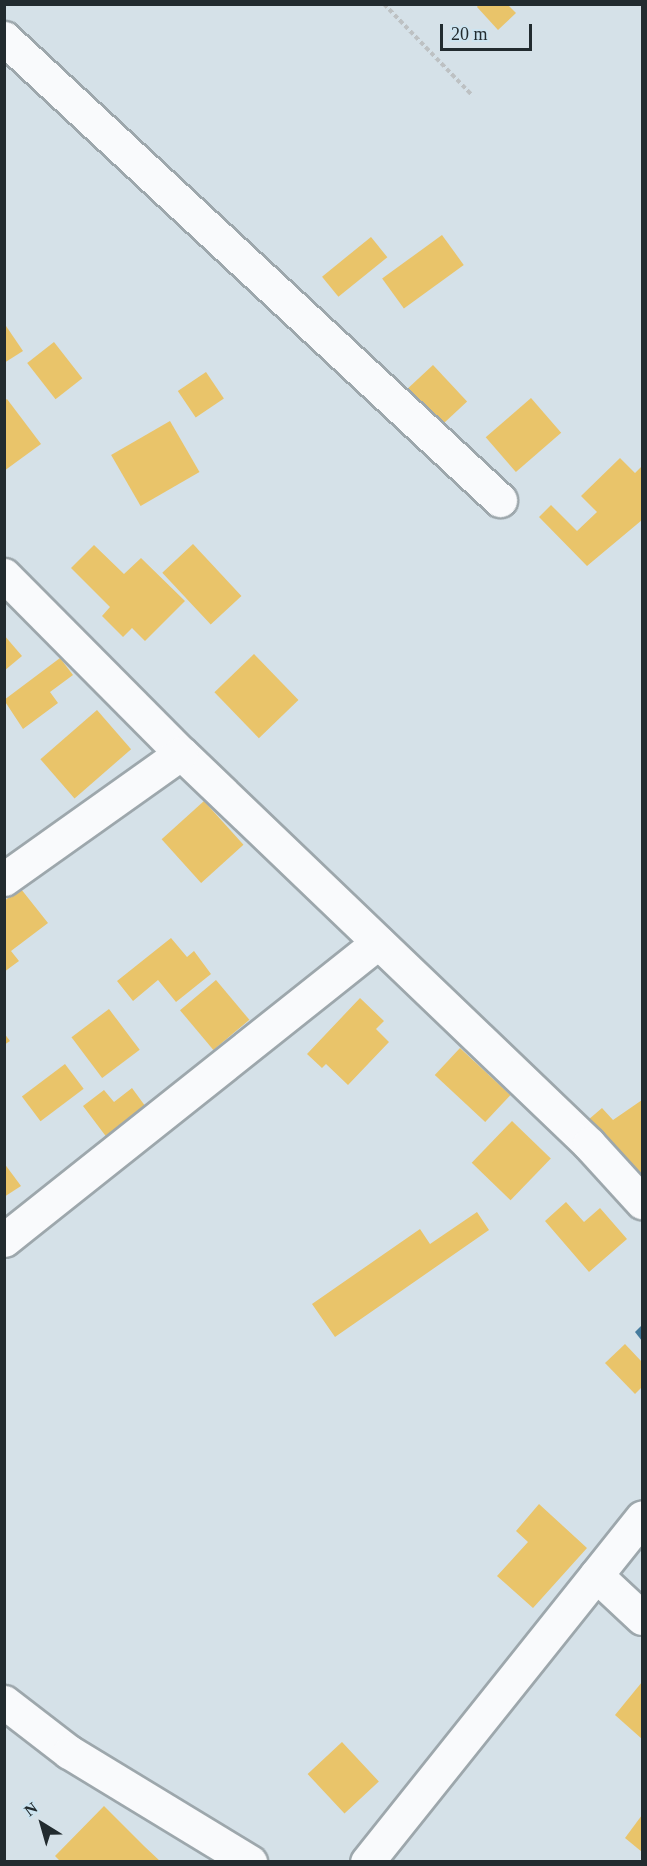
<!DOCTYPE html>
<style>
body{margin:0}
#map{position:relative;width:647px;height:1866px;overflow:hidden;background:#d5e1e8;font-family:Georgia,serif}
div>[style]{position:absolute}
.homes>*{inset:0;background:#e9c46a;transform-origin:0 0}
.public>*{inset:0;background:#457b9d}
.path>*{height:4px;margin-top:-2px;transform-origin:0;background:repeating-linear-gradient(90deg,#bdc1c3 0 4.5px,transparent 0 7.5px)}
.roads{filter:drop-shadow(2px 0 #9da7ac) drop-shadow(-2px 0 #9da7ac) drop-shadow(0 2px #9da7ac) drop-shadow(0 -2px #9da7ac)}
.minor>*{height:33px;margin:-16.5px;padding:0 16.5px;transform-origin:16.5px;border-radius:16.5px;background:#f9fafc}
span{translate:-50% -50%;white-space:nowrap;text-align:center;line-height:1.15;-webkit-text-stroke:6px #cde4f0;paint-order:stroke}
.frame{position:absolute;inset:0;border:6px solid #222b2f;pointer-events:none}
.north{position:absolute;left:12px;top:1794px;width:60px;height:60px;-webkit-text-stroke:4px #cde4f0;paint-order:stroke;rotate:323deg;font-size:16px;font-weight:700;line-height:24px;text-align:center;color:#222b2f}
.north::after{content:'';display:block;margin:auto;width:21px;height:27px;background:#222b2f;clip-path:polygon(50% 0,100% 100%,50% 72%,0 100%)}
.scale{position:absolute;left:440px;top:24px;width:92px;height:27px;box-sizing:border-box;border:3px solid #222b2f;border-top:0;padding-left:8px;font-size:18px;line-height:21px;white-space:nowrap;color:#222b2f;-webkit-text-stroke:4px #cde4f0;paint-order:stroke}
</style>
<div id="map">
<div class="homes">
<i style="clip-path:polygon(479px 4px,507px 4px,516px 13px,498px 30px,477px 7px)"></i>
<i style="left:442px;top:235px;width:37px;height:74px;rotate:54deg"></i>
<i style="left:371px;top:237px;width:26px;height:63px;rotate:51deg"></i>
<i style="clip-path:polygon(4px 323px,23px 351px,4px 363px)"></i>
<i style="left:54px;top:342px;width:46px;height:34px;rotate:52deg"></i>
<i style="left:433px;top:365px;width:50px;height:40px;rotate:47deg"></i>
<i style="left:206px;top:372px;width:32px;height:34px;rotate:56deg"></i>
<i style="left:531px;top:398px;width:46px;height:60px;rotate:49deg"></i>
<i style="clip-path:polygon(7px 399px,41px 444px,4px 471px,4px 401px)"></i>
<i style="left:170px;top:421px;width:59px;height:68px;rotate:60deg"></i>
<i style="clip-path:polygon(620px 458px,635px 473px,642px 466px,642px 520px,587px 566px,539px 517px,551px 505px,577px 531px,597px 512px,581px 496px)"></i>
<i style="left:193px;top:544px;width:71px;height:42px;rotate:47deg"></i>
<i style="clip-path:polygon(94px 545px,124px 574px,141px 558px,185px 601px,145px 641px,132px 628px,123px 637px,102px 616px,110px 607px,71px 568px)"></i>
<i style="clip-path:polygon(4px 635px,22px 656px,4px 671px)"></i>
<i style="left:254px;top:654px;width:64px;height:55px;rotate:46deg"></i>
<i style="clip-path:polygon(60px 658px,73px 675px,50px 692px,58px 703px,23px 729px,4px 700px)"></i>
<i style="left:97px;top:710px;width:52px;height:75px;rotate:49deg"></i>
<i style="left:204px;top:801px;width:59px;height:57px;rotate:48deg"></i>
<i style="clip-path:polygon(21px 889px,48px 923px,11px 951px,19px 961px,4px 972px,4px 901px)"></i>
<i style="clip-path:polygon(171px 938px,187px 957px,194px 951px,211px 974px,176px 1002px,158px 980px,133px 1001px,117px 981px)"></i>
<i style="left:216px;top:980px;width:52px;height:47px;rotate:50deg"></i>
<i style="clip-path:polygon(360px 998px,384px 1021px,376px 1029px,389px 1042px,348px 1085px,326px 1064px,322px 1068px,307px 1054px)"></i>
<i style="left:109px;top:1009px;width:51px;height:47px;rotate:53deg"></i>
<i style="clip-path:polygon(4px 1033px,10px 1041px,4px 1045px)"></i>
<i style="left:460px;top:1048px;width:69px;height:37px;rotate:43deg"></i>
<i style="left:65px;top:1064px;width:31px;height:54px;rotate:53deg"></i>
<i style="clip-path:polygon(132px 1088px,151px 1114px,111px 1143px,83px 1106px,104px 1090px,114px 1102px)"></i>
<i style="clip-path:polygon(642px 1100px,642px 1181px,581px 1126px,602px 1108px,613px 1120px)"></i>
<i style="left:512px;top:1121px;width:54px;height:58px;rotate:44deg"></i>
<i style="clip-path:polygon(4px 1163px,21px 1186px,4px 1197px)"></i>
<i style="clip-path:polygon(566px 1202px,584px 1222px,600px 1208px,627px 1239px,589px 1272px,545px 1221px)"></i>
<i style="clip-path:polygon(477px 1212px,489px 1230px,335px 1337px,312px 1304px,420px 1229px,430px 1244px)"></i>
<i style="clip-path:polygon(625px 1344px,642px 1362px,642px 1387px,635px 1394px,605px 1363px)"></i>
<i style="clip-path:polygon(539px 1504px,587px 1548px,533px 1608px,497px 1576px,528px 1542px,516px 1531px)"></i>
<i style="clip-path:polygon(642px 1682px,642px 1739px,615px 1715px)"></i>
<i style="left:342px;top:1742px;width:54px;height:47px;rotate:47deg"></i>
<i style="clip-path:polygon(104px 1806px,144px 1846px,161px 1862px,61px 1862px,55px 1856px)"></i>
<i style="clip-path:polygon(642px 1815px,642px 1852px,625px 1838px)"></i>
</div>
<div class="public">
<i style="clip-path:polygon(642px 1325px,642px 1341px,635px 1332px)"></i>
</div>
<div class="path">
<i style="left:384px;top:4px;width:127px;rotate:46deg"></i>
</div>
<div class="roads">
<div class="minor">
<i style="left:4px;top:38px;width:678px;rotate:42.97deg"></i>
<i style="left:4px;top:575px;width:251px;rotate:45.2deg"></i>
<i style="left:181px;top:753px;width:565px;rotate:43.78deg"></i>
<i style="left:589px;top:1144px;width:79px;rotate:47.6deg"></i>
<i style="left:4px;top:879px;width:217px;rotate:-35.4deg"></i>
<i style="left:4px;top:1240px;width:478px;rotate:-38.5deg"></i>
<i style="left:596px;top:1575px;width:63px;rotate:43.1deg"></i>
<i style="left:4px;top:1702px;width:82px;rotate:37.6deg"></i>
<i style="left:69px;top:1752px;width:212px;rotate:31.3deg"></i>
<i style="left:367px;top:1862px;width:441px;rotate:-51.4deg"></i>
</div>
</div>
<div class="frame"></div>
<div class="north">N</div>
<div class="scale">20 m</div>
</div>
